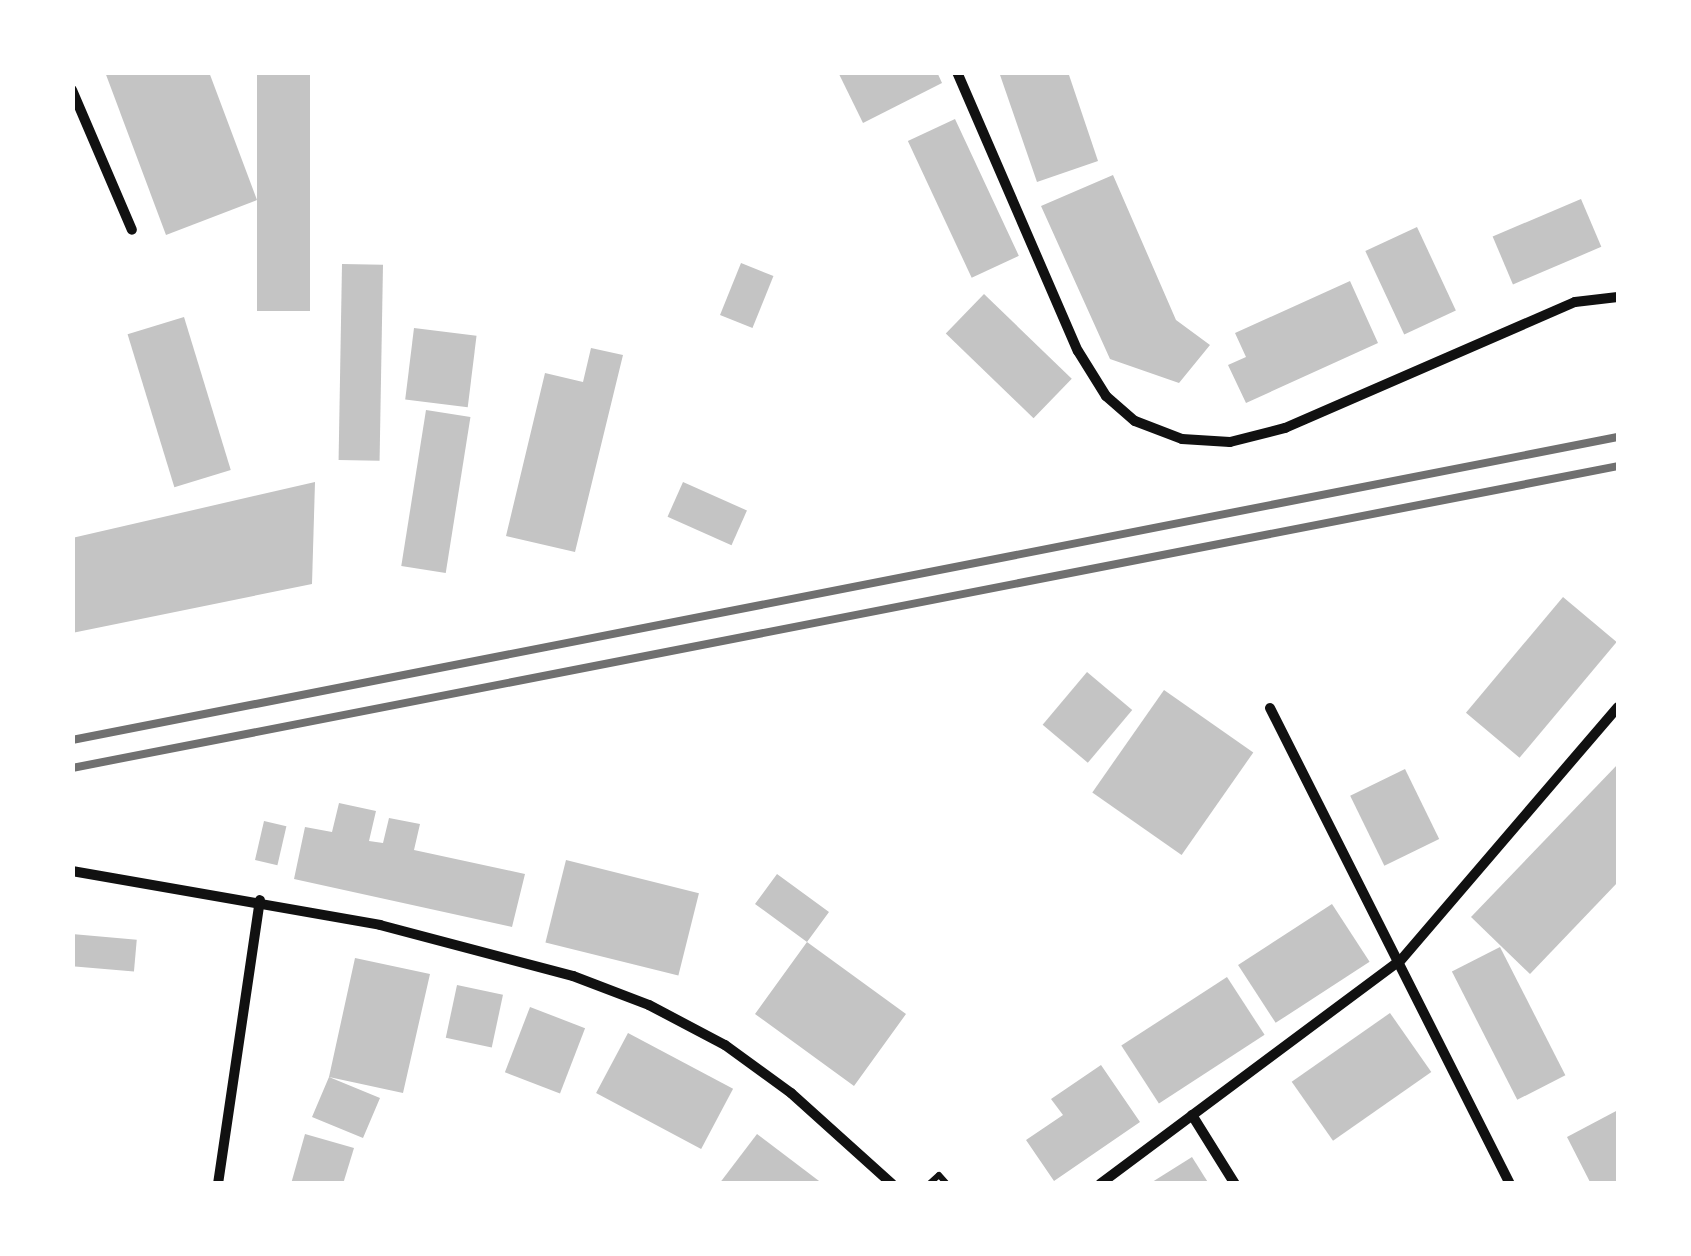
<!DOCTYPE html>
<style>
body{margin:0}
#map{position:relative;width:1691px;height:1256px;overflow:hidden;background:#fff;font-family:"Work Sans",sans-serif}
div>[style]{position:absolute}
.building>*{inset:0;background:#c4c4c4;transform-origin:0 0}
.path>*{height:6px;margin:-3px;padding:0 3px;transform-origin:3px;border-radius:3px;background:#111}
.minor>*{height:10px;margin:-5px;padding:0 5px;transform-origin:5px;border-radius:5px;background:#111}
.rail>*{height:8px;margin:-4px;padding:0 4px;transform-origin:4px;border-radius:4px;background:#707070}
span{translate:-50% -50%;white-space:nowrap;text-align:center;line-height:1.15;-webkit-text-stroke:8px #fff;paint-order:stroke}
.frame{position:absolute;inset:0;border:75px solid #fff;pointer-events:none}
</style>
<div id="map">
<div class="building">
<i style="clip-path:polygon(105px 72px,209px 72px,257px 200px,166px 235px)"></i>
<i style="left:257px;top:72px;width:53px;height:239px"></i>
<i style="clip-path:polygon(838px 72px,937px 72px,942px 83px,863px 123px)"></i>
<i style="clip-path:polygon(999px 72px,1068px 72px,1098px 161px,1037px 182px)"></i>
<i style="left:955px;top:119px;width:151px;height:52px;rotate:65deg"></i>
<i style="clip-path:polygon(1113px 175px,1176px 320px,1210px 345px,1179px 383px,1110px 359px,1041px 206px)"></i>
<i style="left:1581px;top:199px;width:52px;height:96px;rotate:67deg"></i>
<i style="left:1417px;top:227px;width:92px;height:57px;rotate:65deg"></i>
<i style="left:741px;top:263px;width:35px;height:56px;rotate:22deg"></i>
<i style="left:342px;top:264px;width:41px;height:196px;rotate:1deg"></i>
<i style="clip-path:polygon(1350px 281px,1378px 343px,1246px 403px,1228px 365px,1246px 357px,1235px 333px)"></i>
<i style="left:984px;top:294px;width:122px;height:55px;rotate:44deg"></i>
<i style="left:184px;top:317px;width:160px;height:59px;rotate:73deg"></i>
<i style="left:414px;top:328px;width:63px;height:72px;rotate:7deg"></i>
<i style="clip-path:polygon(591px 348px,623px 355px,575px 552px,506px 536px,545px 373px,583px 382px)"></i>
<i style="left:426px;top:410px;width:45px;height:158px;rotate:9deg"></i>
<i style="clip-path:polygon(315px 482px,312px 584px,72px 633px,72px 538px)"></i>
<i style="left:683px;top:482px;width:70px;height:38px;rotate:24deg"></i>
<i style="left:1563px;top:597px;width:70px;height:151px;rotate:40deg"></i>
<i style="left:1087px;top:672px;width:59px;height:69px;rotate:40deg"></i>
<i style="left:1164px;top:690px;width:109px;height:125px;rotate:35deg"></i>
<i style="clip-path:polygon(1618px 764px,1618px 882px,1530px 974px,1471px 917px)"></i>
<i style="left:1405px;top:769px;width:78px;height:61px;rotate:64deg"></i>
<i style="clip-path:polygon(339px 803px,376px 811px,369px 841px,383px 843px,389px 818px,420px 824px,414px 850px,525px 874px,512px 927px,294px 879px,305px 827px,332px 832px)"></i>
<i style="left:264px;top:821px;width:23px;height:40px;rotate:13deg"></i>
<i style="left:566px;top:860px;width:137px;height:85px;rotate:14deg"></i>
<i style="clip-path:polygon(777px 874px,829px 912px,807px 942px,906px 1014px,854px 1086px,755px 1014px,807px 942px,755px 904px)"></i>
<i style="left:1332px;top:904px;width:69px;height:112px;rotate:57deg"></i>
<i style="left:72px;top:934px;width:65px;height:32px;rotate:5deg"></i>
<i style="left:1500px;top:947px;width:144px;height:54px;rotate:63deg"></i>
<i style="clip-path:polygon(355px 958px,430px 974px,403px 1093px,329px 1077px,380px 1098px,363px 1138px,312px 1117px,329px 1077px)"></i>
<i style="left:1227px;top:977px;width:69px;height:126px;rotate:57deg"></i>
<i style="left:457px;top:985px;width:47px;height:54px;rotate:12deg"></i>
<i style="left:530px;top:1007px;width:59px;height:70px;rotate:21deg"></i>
<i style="left:1390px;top:1013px;width:72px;height:120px;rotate:55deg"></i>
<i style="left:628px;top:1033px;width:119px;height:68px;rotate:28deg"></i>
<i style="clip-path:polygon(1101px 1065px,1140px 1122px,1054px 1181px,1026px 1140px,1063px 1115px,1051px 1099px)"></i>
<i style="clip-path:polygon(1618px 1110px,1618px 1184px,1591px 1184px,1567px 1137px)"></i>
<i style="clip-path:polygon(305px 1134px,354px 1148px,343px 1184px,291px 1184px)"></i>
<i style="clip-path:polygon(757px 1134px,823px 1184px,719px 1184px)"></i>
<i style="clip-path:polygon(1192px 1157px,1209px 1184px,1149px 1184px)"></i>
</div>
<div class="path">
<i style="left:929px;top:1184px;width:13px;rotate:-42deg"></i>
<i style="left:939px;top:1175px;width:12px;rotate:48deg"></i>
</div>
<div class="minor">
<i style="left:957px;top:72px;width:304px;rotate:66.6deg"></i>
<i style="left:1078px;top:351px;width:53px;rotate:58.1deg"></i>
<i style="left:1106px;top:396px;width:38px;rotate:41deg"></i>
<i style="left:1135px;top:421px;width:50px;rotate:21deg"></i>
<i style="left:1182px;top:439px;width:48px;rotate:3.6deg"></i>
<i style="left:1230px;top:442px;width:57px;rotate:-14.3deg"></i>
<i style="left:1285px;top:428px;width:316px;rotate:-23.5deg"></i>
<i style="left:1575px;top:302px;width:43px;rotate:-6.6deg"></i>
<i style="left:72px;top:90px;width:152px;rotate:66.8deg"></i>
<i style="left:1270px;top:708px;width:533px;rotate:63.24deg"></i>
<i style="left:72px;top:871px;width:313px;rotate:9.9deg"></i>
<i style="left:380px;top:925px;width:200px;rotate:14.8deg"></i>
<i style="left:573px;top:976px;width:81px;rotate:20.9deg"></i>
<i style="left:649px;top:1005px;width:86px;rotate:27.8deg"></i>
<i style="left:725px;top:1045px;width:82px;rotate:36deg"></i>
<i style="left:791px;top:1093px;width:136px;rotate:42deg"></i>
<i style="left:1192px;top:1115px;width:81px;rotate:58.1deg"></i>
<i style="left:218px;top:1184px;width:287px;rotate:-81.6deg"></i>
<i style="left:1100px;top:1184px;width:375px;rotate:-36.7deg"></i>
<i style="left:1401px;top:960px;width:333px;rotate:-49.4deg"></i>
</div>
<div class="rail">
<i style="left:72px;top:740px;width:1575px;rotate:-11.09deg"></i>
<i style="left:72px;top:768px;width:1575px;rotate:-11.05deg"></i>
</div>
<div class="frame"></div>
</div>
